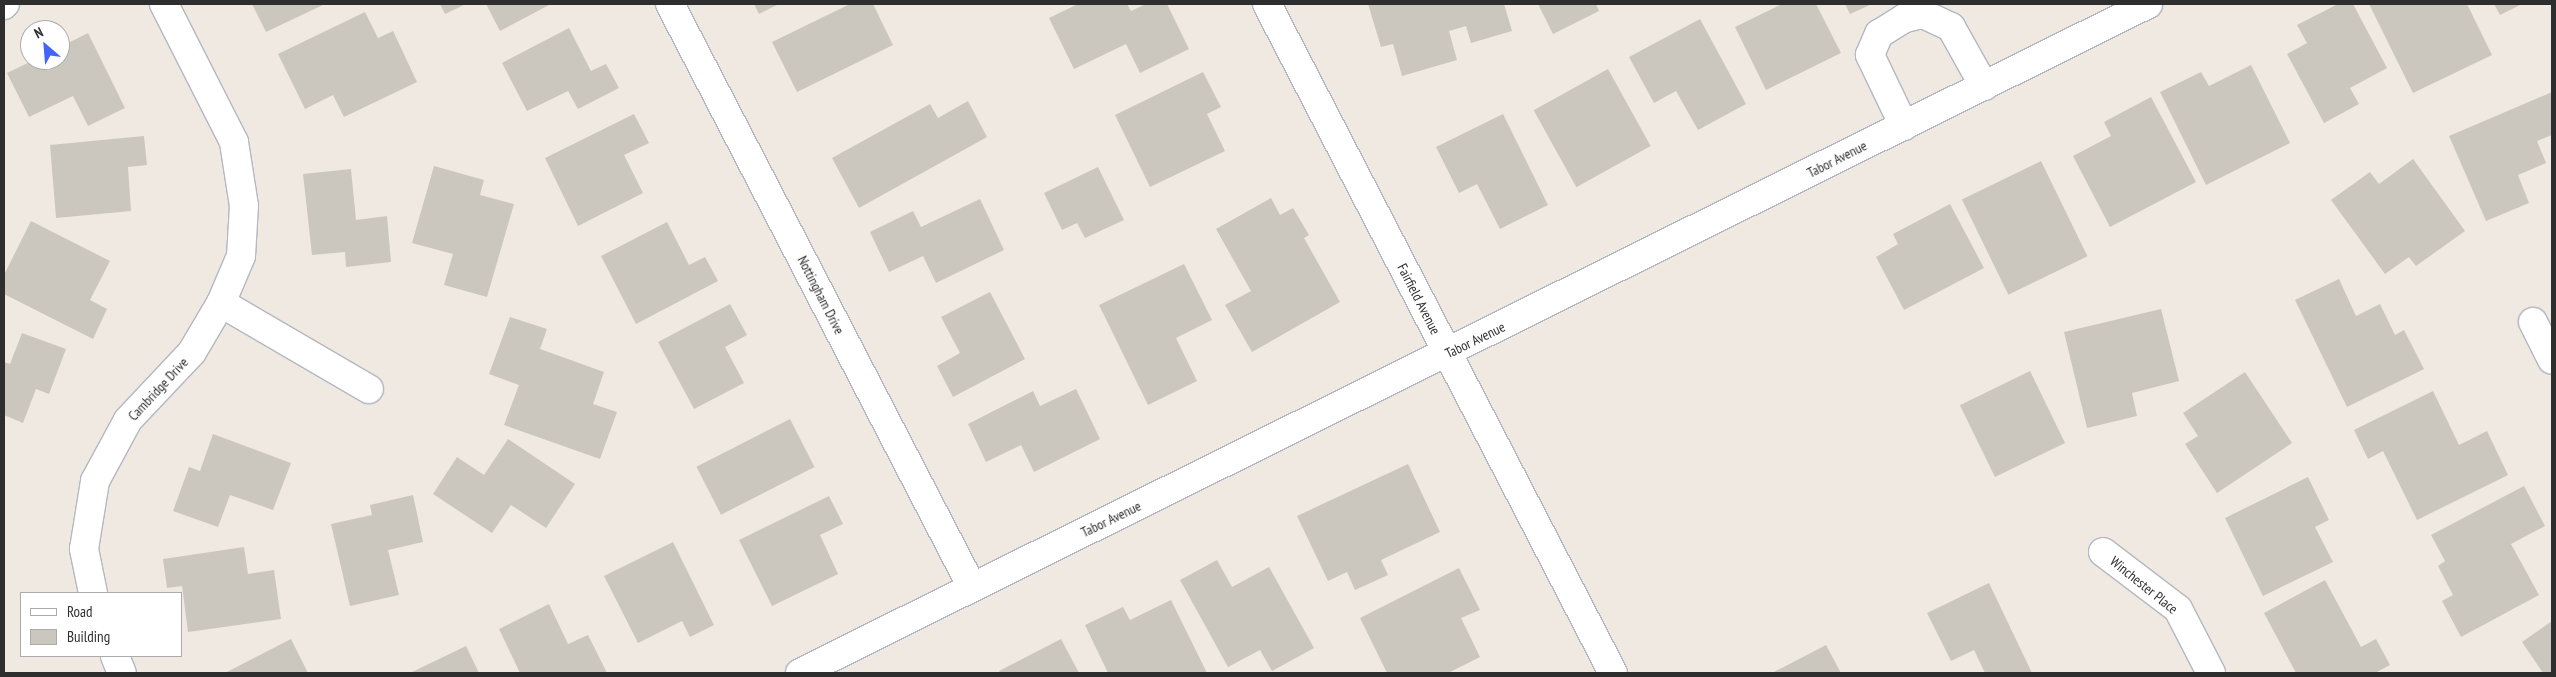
<!DOCTYPE html>
<style>
body{margin:0}
#map{position:relative;width:2556px;height:677px;overflow:hidden;background:#efe9e1;font-family:"PT Sans Narrow",sans-serif}
div>[style]{position:absolute}
.building>*{inset:0;background:#cbc7bf;transform-origin:0 0}
.roads{filter:drop-shadow(1px 0 #b4b7c1) drop-shadow(-1px 0 #b4b7c1) drop-shadow(0 1px #b4b7c1) drop-shadow(0 -1px #b4b7c1)}
.minor>*{height:28px;margin:-14px;padding:0 14px;transform-origin:14px;border-radius:14px;background:#fff}
span{translate:-50% -50%;white-space:nowrap;text-align:center;line-height:1.15;-webkit-text-stroke:4px #fff;paint-order:stroke}
.street-label{font-size:14px;color:#2e2e2e}
.frame{position:absolute;inset:0;border:5px solid #2e2e2e;pointer-events:none}
.legend{position:absolute;left:20px;top:592px;width:162px;height:65px;box-sizing:border-box;background:#fff;border:1px solid #ababab;margin:0;padding:6px 9px;list-style:none;font-size:15px;color:#2e2e2e}
.legend li{display:flex;align-items:center;gap:10px;height:25px}
.legend b{width:25px;border:1px solid #ababab}
.north{position:absolute;left:20px;top:20px;width:50px;height:50px;box-sizing:border-box;background:#fff;border:1px solid #ababab;border-radius:50%;rotate:333deg;font-size:14px;font-weight:700;line-height:20px;text-align:center;color:#2e2e2e}
.north::after{content:'';display:block;margin:auto;width:18px;height:22px;background:#4264fb;clip-path:polygon(50% 0,100% 100%,50% 72%,0 100%)}
</style>
<div id="map">
<div class="building">
<i style="clip-path:polygon(252px 4px,325px 4px,266px 32px)"></i>
<i style="clip-path:polygon(440px 4px,466px 4px,445px 14px)"></i>
<i style="clip-path:polygon(486px 4px,551px 4px,500px 31px)"></i>
<i style="clip-path:polygon(754px 4px,779px 4px,759px 14px)"></i>
<i style="clip-path:polygon(850px 4px,873px 4px,893px 45px,797px 92px,772px 42px)"></i>
<i style="clip-path:polygon(1078px 4px,1127px 4px,1131px 11px,1146px 4px,1167px 4px,1189px 49px,1140px 73px,1126px 44px,1074px 69px,1049px 18px)"></i>
<i style="clip-path:polygon(1368px 4px,1504px 4px,1512px 31px,1471px 43px,1466px 26px,1449px 31px,1457px 60px,1402px 76px,1393px 44px,1381px 47px)"></i>
<i style="clip-path:polygon(1538px 4px,1596px 4px,1599px 11px,1553px 34px)"></i>
<i style="clip-path:polygon(1782px 4px,1816px 4px,1841px 53px,1766px 90px,1735px 27px)"></i>
<i style="clip-path:polygon(1845px 4px,1872px 4px,1850px 14px)"></i>
<i style="clip-path:polygon(2338px 4px,2353px 4px,2387px 68px,2350px 88px,2359px 104px,2324px 123px,2287px 54px,2307px 43px,2297px 25px)"></i>
<i style="clip-path:polygon(2369px 4px,2467px 4px,2492px 55px,2413px 93px)"></i>
<i style="clip-path:polygon(2494px 4px,2522px 4px,2500px 15px)"></i>
<i style="clip-path:polygon(365px 12px,378px 38px,393px 31px,417px 82px,344px 117px,333px 95px,305px 109px,278px 54px)"></i>
<i style="clip-path:polygon(1700px 19px,1746px 104px,1698px 130px,1676px 91px,1654px 103px,1629px 57px)"></i>
<i style="clip-path:polygon(569px 28px,591px 71px,606px 64px,619px 88px,578px 109px,568px 91px,527px 111px,502px 63px)"></i>
<i style="clip-path:polygon(88px 33px,125px 108px,88px 126px,73px 96px,29px 117px,7px 73px,34px 60px,60px 60px,60px 47px)"></i>
<i style="clip-path:polygon(2251px 65px,2290px 143px,2206px 185px,2160px 92px,2201px 72px,2209px 86px)"></i>
<i style="left:1608px;top:69px;width:88px;height:85px;rotate:61deg"></i>
<i style="clip-path:polygon(1203px 72px,1221px 107px,1207px 114px,1225px 151px,1150px 187px,1115px 115px)"></i>
<i style="clip-path:polygon(2552px 92px,2552px 135px,2537px 141px,2546px 163px,2518px 175px,2529px 203px,2486px 221px,2449px 136px)"></i>
<i style="clip-path:polygon(2151px 97px,2196px 182px,2110px 227px,2073px 156px,2111px 136px,2104px 122px)"></i>
<i style="clip-path:polygon(968px 101px,987px 137px,859px 208px,832px 158px,930px 104px,938px 118px)"></i>
<i style="clip-path:polygon(634px 114px,649px 143px,624px 155px,643px 193px,578px 226px,545px 158px)"></i>
<i style="clip-path:polygon(1503px 114px,1548px 205px,1500px 229px,1477px 184px,1459px 193px,1436px 147px)"></i>
<i style="clip-path:polygon(144px 136px,147px 165px,128px 167px,131px 211px,56px 218px,50px 145px)"></i>
<i style="clip-path:polygon(2413px 159px,2465px 231px,2416px 266px,2409px 257px,2385px 274px,2331px 200px,2370px 172px,2379px 184px)"></i>
<i style="left:2041px;top:161px;width:106px;height:88px;rotate:64deg"></i>
<i style="clip-path:polygon(434px 166px,484px 180px,480px 195px,514px 204px,487px 297px,444px 285px,453px 254px,412px 243px)"></i>
<i style="clip-path:polygon(1098px 167px,1124px 220px,1085px 238px,1077px 223px,1062px 230px,1044px 193px)"></i>
<i style="clip-path:polygon(351px 169px,356px 220px,387px 216px,391px 262px,346px 267px,345px 252px,312px 255px,303px 174px)"></i>
<i style="clip-path:polygon(1271px 198px,1280px 215px,1293px 208px,1309px 235px,1304px 238px,1340px 302px,1252px 352px,1225px 305px,1251px 291px,1216px 229px)"></i>
<i style="clip-path:polygon(980px 199px,1004px 250px,936px 283px,923px 256px,889px 272px,870px 232px,913px 211px,921px 227px)"></i>
<i style="clip-path:polygon(1950px 204px,1984px 268px,1904px 310px,1876px 257px,1898px 244px,1893px 234px)"></i>
<i style="clip-path:polygon(31px 221px,110px 261px,90px 300px,107px 309px,93px 339px,4px 294px,4px 275px)"></i>
<i style="clip-path:polygon(667px 222px,689px 265px,705px 257px,718px 281px,636px 324px,601px 256px)"></i>
<i style="clip-path:polygon(1184px 264px,1212px 320px,1176px 338px,1197px 381px,1148px 405px,1099px 305px)"></i>
<i style="clip-path:polygon(2339px 279px,2356px 316px,2380px 304px,2395px 335px,2404px 330px,2424px 369px,2347px 407px,2295px 300px)"></i>
<i style="clip-path:polygon(990px 292px,1025px 359px,953px 397px,937px 366px,960px 353px,941px 317px)"></i>
<i style="clip-path:polygon(730px 304px,747px 335px,725px 347px,744px 383px,694px 409px,658px 342px)"></i>
<i style="clip-path:polygon(2161px 309px,2179px 381px,2132px 393px,2137px 416px,2087px 428px,2064px 332px)"></i>
<i style="clip-path:polygon(510px 317px,547px 329px,540px 349px,604px 372px,593px 404px,617px 412px,600px 459px,504px 425px,519px 385px,489px 374px)"></i>
<i style="clip-path:polygon(22px 333px,66px 349px,49px 394px,36px 389px,23px 423px,4px 415px,4px 362px,10px 364px)"></i>
<i style="left:2030px;top:371px;width:80px;height:78px;rotate:64deg"></i>
<i style="clip-path:polygon(2245px 372px,2292px 443px,2217px 493px,2185px 444px,2198px 436px,2183px 413px)"></i>
<i style="clip-path:polygon(1076px 389px,1100px 439px,1034px 472px,1021px 445px,986px 462px,968px 424px,1033px 391px,1040px 406px)"></i>
<i style="clip-path:polygon(2433px 391px,2459px 445px,2487px 431px,2508px 475px,2417px 520px,2383px 451px,2368px 459px,2354px 430px)"></i>
<i style="left:790px;top:419px;width:54px;height:105px;rotate:63deg"></i>
<i style="clip-path:polygon(213px 434px,291px 463px,273px 510px,230px 495px,218px 527px,173px 511px,189px 467px,200px 471px)"></i>
<i style="clip-path:polygon(508px 439px,575px 484px,546px 528px,511px 505px,492px 533px,433px 494px,457px 457px,484px 475px)"></i>
<i style="clip-path:polygon(1408px 464px,1440px 532px,1381px 560px,1388px 575px,1355px 590px,1347px 572px,1328px 581px,1297px 516px)"></i>
<i style="clip-path:polygon(2308px 477px,2329px 520px,2315px 527px,2333px 562px,2263px 596px,2225px 518px)"></i>
<i style="clip-path:polygon(2524px 486px,2545px 526px,2511px 544px,2539px 595px,2461px 637px,2442px 601px,2453px 595px,2438px 566px,2445px 561px,2431px 535px)"></i>
<i style="clip-path:polygon(413px 495px,423px 542px,388px 550px,399px 595px,350px 606px,331px 524px,372px 515px,370px 505px)"></i>
<i style="clip-path:polygon(829px 496px,843px 524px,820px 535px,838px 574px,772px 606px,739px 540px)"></i>
<i style="clip-path:polygon(673px 542px,714px 625px,690px 637px,682px 621px,638px 643px,604px 576px)"></i>
<i style="clip-path:polygon(244px 547px,248px 574px,274px 570px,281px 619px,188px 632px,182px 586px,167px 588px,163px 559px)"></i>
<i style="clip-path:polygon(1217px 560px,1232px 587px,1269px 567px,1314px 648px,1272px 671px,1260px 650px,1228px 667px,1180px 580px)"></i>
<i style="clip-path:polygon(1459px 568px,1480px 610px,1461px 618px,1480px 657px,1448px 673px,1387px 673px,1360px 618px)"></i>
<i style="clip-path:polygon(2325px 580px,2361px 647px,2376px 639px,2390px 665px,2375px 673px,2296px 673px,2264px 613px)"></i>
<i style="clip-path:polygon(1989px 583px,2032px 673px,1985px 673px,1974px 650px,1951px 661px,1927px 613px)"></i>
<i style="clip-path:polygon(1171px 600px,1207px 673px,1108px 673px,1085px 625px,1123px 607px,1130px 620px)"></i>
<i style="clip-path:polygon(549px 604px,568px 644px,588px 635px,607px 673px,520px 673px,499px 629px)"></i>
<i style="clip-path:polygon(2552px 621px,2552px 673px,2543px 673px,2522px 642px)"></i>
<i style="clip-path:polygon(291px 639px,308px 673px,225px 673px)"></i>
<i style="clip-path:polygon(1061px 639px,1079px 673px,1000px 673px,999px 671px)"></i>
<i style="clip-path:polygon(1826px 645px,1841px 673px,1772px 673px)"></i>
<i style="clip-path:polygon(466px 646px,479px 673px,410px 673px)"></i>
</div>
<div class="roads">
<div class="minor">
<i style="left:670px;top:4px;width:657px;rotate:62.62deg"></i>
<i style="left:1267px;top:4px;width:753px;rotate:62.65deg"></i>
<i style="left:4px;top:5px;width:1px;rotate:-45deg"></i>
<i style="left:1904px;top:126px;width:79px;rotate:-115.6deg"></i>
<i style="left:1870px;top:55px;width:23px;rotate:-67deg"></i>
<i style="left:1879px;top:34px;width:31px;rotate:-32deg"></i>
<i style="left:1905px;top:18px;width:18px;rotate:-13deg"></i>
<i style="left:1923px;top:14px;width:31px;rotate:25deg"></i>
<i style="left:1951px;top:27px;width:68px;rotate:60.8deg"></i>
<i style="left:221px;top:303px;width:171px;rotate:30.2deg"></i>
<i style="left:2533px;top:322px;width:42px;rotate:63.4deg"></i>
<i style="left:2103px;top:552px;width:94px;rotate:37.2deg"></i>
<i style="left:2178px;top:609px;width:72px;rotate:62.7deg"></i>
<i style="left:93px;top:593px;width:45px;rotate:-101.6deg"></i>
<i style="left:84px;top:549px;width:69px;rotate:-80.8deg"></i>
<i style="left:95px;top:481px;width:69px;rotate:-61.6deg"></i>
<i style="left:128px;top:420px;width:93px;rotate:-46.7deg"></i>
<i style="left:192px;top:352px;width:57px;rotate:-59.4deg"></i>
<i style="left:221px;top:303px;width:51px;rotate:-66.9deg"></i>
<i style="left:241px;top:256px;width:50px;rotate:-86.6deg"></i>
<i style="left:244px;top:206px;width:65px;rotate:-98.9deg"></i>
<i style="left:234px;top:142px;width:155px;rotate:-116.9deg"></i>
<i style="left:115px;top:656px;width:18px;rotate:68deg"></i>
<i style="left:800px;top:673px;width:1505px;rotate:-26.39deg"></i>
</div>
</div>
<div class="street-label">
<span style="left:1837px;top:159px;rotate:-27deg">Tabor Avenue</span>
<span style="left:821px;top:295px;rotate:63deg">Nottingham Drive</span>
<span style="left:1419px;top:299px;rotate:63deg">Fairfield Avenue</span>
<span style="left:1475px;top:340px;rotate:-26deg">Tabor Avenue</span>
<span style="left:158px;top:389px;rotate:-47deg">Cambridge Drive</span>
<span style="left:1111px;top:519px;rotate:-26deg">Tabor Avenue</span>
<span style="left:2144px;top:585px;rotate:39deg">Winchester Place</span>
</div>
<div class="frame"></div>
<ul class="legend">
<li><b style="height:6px;background:#fff"></b>Road</li>
<li><b style="height:14px;background:#cbc7bf"></b>Building</li>
</ul>
<div class="north">N</div>
</div>
